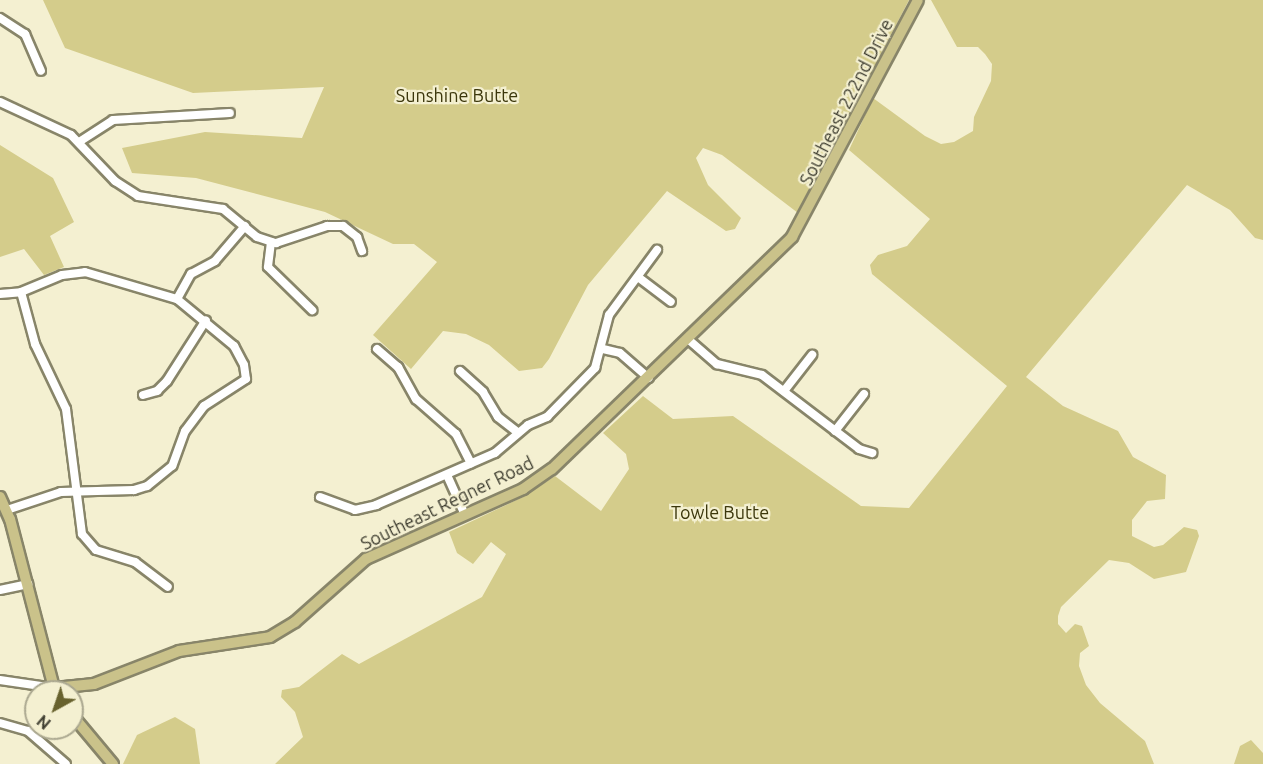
<!DOCTYPE html>
<style>
body{margin:0}
#map{position:relative;width:1263px;height:764px;overflow:hidden;background:#f4f0d1;font-family:Ubuntu,sans-serif}
div>[style]{position:absolute}
.green>*{inset:0;background:#d4cc8b}
.roads{filter:drop-shadow(2px 0 #888569) drop-shadow(-2px 0 #888569) drop-shadow(0 2px #888569) drop-shadow(0 -2px #888569)}
.minor>*{height:8px;margin:-4px;padding:0 4px;transform-origin:4px;border-radius:4px;background:#fff}
.major>*{height:10px;margin:-5px;padding:0 5px;transform-origin:5px;border-radius:5px;background:#cac28a}
span{translate:-50% -50%;white-space:nowrap;text-align:center;line-height:1.15;-webkit-text-stroke:4.5px #f4f0d1;paint-order:stroke}
.park-label{font-size:18px;color:#3c370c}
.street-label{font-size:18px;color:#3d3c2f}
.north{position:absolute;left:24px;top:680px;width:60px;height:60px;box-sizing:border-box;background:#f4f0d1;border:2px solid #aba890;border-radius:50%;rotate:220deg;font-size:16px;font-weight:700;line-height:24px;text-align:center;color:#3d3c2f}
.north::after{content:'';display:block;margin:auto;width:21px;height:27px;background:#68622e;clip-path:polygon(50% 0,100% 100%,50% 72%,0 100%)}
</style>
<div id="map">
<div class="green">
<i style="clip-path:polygon(43px 0,909px 0,798px 213px,722px 155px,703px 148px,696px 158px,708px 185px,741px 218px,735px 229px,726px 231px,667px 191px,588px 285px,549px 359px,542px 368px,519px 371px,489px 345px,466px 334px,443px 331px,411px 369px,373px 335px,437px 262px,414px 244px,393px 244px,325px 212px,196px 178px,132px 173px,122px 148px,205px 132px,302px 138px,324px 87px,193px 93px,65px 48px)"></i>
<i style="clip-path:polygon(931px 0,1263px 0,1263px 240px,1255px 238px,1230px 210px,1187px 185px,1026px 377px,1063px 406px,1118px 431px,1133px 457px,1166px 475px,1165px 499px,1147px 501px,1132px 520px,1132px 536px,1154px 547px,1163px 545px,1184px 527px,1197px 530px,1199px 536px,1186px 572px,1154px 579px,1129px 563px,1109px 560px,1061px 607px,1058px 616px,1058px 624px,1066px 633px,1075px 624px,1082px 626px,1089px 646px,1080px 653px,1079px 666px,1086px 685px,1100px 703px,1145px 741px,1154px 764px,275px 764px,303px 737px,295px 712px,281px 697px,282px 690px,299px 687px,342px 654px,359px 664px,482px 597px,506px 554px,491px 542px,473px 564px,457px 553px,449px 532px,523px 497px,555px 476px,601px 511px,629px 469px,626px 454px,603px 433px,643px 396px,673px 419px,733px 416px,861px 506px,909px 508px,1007px 386px,872px 274px,870px 265px,878px 255px,907px 246px,930px 219px,849px 150px,873px 98px,925px 136px,941px 144px,954px 142px,973px 131px,974px 117px,991px 81px,992px 64px,985px 54px,978px 47px,957px 47px)"></i>
<i style="clip-path:polygon(0 145px,53px 178px,74px 222px,50px 236px,64px 267px,44px 275px,24px 249px,0 257px)"></i>
<i style="clip-path:polygon(175px 717px,195px 729px,200px 764px,123px 764px,137px 735px)"></i>
<i style="clip-path:polygon(1251px 740px,1263px 753px,1263px 764px,1234px 764px,1240px 746px)"></i>
</div>
<div class="roads">
<div class="minor">
<i style="left:0;top:18px;width:30px;rotate:33deg"></i>
<i style="left:25px;top:34px;width:40px;rotate:66.6deg"></i>
<i style="left:0;top:102px;width:78px;rotate:24.9deg"></i>
<i style="left:71px;top:135px;width:64px;rotate:46.3deg"></i>
<i style="left:115px;top:181px;width:27px;rotate:33deg"></i>
<i style="left:138px;top:196px;width:86px;rotate:8.7deg"></i>
<i style="left:223px;top:209px;width:44px;rotate:39.5deg"></i>
<i style="left:257px;top:237px;width:20px;rotate:18deg"></i>
<i style="left:276px;top:243px;width:54px;rotate:-18.4deg"></i>
<i style="left:327px;top:226px;width:16px"></i>
<i style="left:343px;top:226px;width:18px;rotate:38deg"></i>
<i style="left:357px;top:237px;width:15px;rotate:70deg"></i>
<i style="left:79px;top:142px;width:40px;rotate:-32.9deg"></i>
<i style="left:113px;top:120px;width:117px;rotate:-3.4deg"></i>
<i style="left:271px;top:242px;width:25px;rotate:97deg"></i>
<i style="left:268px;top:267px;width:62px;rotate:44.3deg"></i>
<i style="left:638px;top:277px;width:41px;rotate:37.1deg"></i>
<i style="left:21px;top:292px;width:54px;rotate:74.9deg"></i>
<i style="left:35px;top:344px;width:72px;rotate:64.5deg"></i>
<i style="left:66px;top:409px;width:126px;rotate:82.7deg"></i>
<i style="left:82px;top:534px;width:21px;rotate:49deg"></i>
<i style="left:96px;top:550px;width:41px;rotate:17.1deg"></i>
<i style="left:135px;top:562px;width:41px;rotate:37.1deg"></i>
<i style="left:0;top:294px;width:21px;rotate:-5deg"></i>
<i style="left:21px;top:292px;width:44px;rotate:-22.5deg"></i>
<i style="left:62px;top:275px;width:23px;rotate:-7deg"></i>
<i style="left:85px;top:272px;width:96px;rotate:16.4deg"></i>
<i style="left:177px;top:299px;width:74px;rotate:39.5deg"></i>
<i style="left:234px;top:346px;width:21px;rotate:62deg"></i>
<i style="left:244px;top:365px;width:14px;rotate:82deg"></i>
<i style="left:246px;top:379px;width:50px;rotate:147.3deg"></i>
<i style="left:204px;top:406px;width:31px;rotate:127deg"></i>
<i style="left:185px;top:431px;width:37px;rotate:110deg"></i>
<i style="left:172px;top:466px;width:32px;rotate:141deg"></i>
<i style="left:147px;top:486px;width:14px;rotate:163deg"></i>
<i style="left:134px;top:490px;width:73px;rotate:178.4deg"></i>
<i style="left:61px;top:492px;width:57px;rotate:161.6deg"></i>
<i style="left:177px;top:299px;width:29px;rotate:-61deg"></i>
<i style="left:191px;top:274px;width:27px;rotate:-28deg"></i>
<i style="left:215px;top:261px;width:46px;rotate:-49.4deg"></i>
<i style="left:689px;top:340px;width:37px;rotate:41deg"></i>
<i style="left:717px;top:364px;width:46px;rotate:13.7deg"></i>
<i style="left:762px;top:375px;width:122px;rotate:37.3deg"></i>
<i style="left:859px;top:449px;width:14px;rotate:17deg"></i>
<i style="left:377px;top:349px;width:28px;rotate:41deg"></i>
<i style="left:398px;top:367px;width:37px;rotate:61deg"></i>
<i style="left:416px;top:399px;width:53px;rotate:41.2deg"></i>
<i style="left:456px;top:434px;width:33px;rotate:63deg"></i>
<i style="left:603px;top:349px;width:17px;rotate:13deg"></i>
<i style="left:620px;top:353px;width:38px;rotate:41deg"></i>
<i style="left:460px;top:371px;width:31px;rotate:42deg"></i>
<i style="left:483px;top:392px;width:29px;rotate:59deg"></i>
<i style="left:498px;top:417px;width:24px;rotate:38deg"></i>
<i style="left:784px;top:391px;width:46px;rotate:-52.1deg"></i>
<i style="left:143px;top:395px;width:15px;rotate:-16deg"></i>
<i style="left:157px;top:391px;width:14px;rotate:-45deg"></i>
<i style="left:167px;top:381px;width:72px;rotate:-57.4deg"></i>
<i style="left:835px;top:431px;width:47px;rotate:-51.9deg"></i>
<i style="left:447px;top:475px;width:44px;rotate:65.8deg"></i>
<i style="left:320px;top:497px;width:37px;rotate:20deg"></i>
<i style="left:355px;top:510px;width:22px;rotate:-13deg"></i>
<i style="left:376px;top:505px;width:130px;rotate:-23.6deg"></i>
<i style="left:495px;top:453px;width:43px;rotate:-40.3deg"></i>
<i style="left:528px;top:425px;width:21px;rotate:-23deg"></i>
<i style="left:547px;top:417px;width:69px;rotate:-45.6deg"></i>
<i style="left:595px;top:368px;width:55px;rotate:-75.2deg"></i>
<i style="left:609px;top:315px;width:81px;rotate:-53.6deg"></i>
<i style="left:0;top:590px;width:29px;rotate:-12deg"></i>
<i style="left:0;top:680px;width:55px;rotate:8.4deg"></i>
<i style="left:0;top:723px;width:29px;rotate:16deg"></i>
<i style="left:28px;top:731px;width:50px;rotate:41deg"></i>
</div>
<div class="major">
<i style="left:0;top:497px;width:24px;rotate:66deg"></i>
<i style="left:10px;top:519px;width:179px;rotate:75.4deg"></i>
<i style="left:54px;top:688px;width:40px;rotate:-5.7deg"></i>
<i style="left:94px;top:684px;width:91px;rotate:-21.2deg"></i>
<i style="left:179px;top:651px;width:92px;rotate:-8.7deg"></i>
<i style="left:270px;top:637px;width:29px;rotate:-31deg"></i>
<i style="left:295px;top:622px;width:95px;rotate:-41.6deg"></i>
<i style="left:366px;top:559px;width:172px;rotate:-24deg"></i>
<i style="left:523px;top:489px;width:35px;rotate:-35deg"></i>
<i style="left:552px;top:469px;width:334px;rotate:-44deg"></i>
<i style="left:792px;top:237px;width:268px;rotate:-62deg"></i>
<i style="left:72px;top:715px;width:64px;rotate:50.1deg"></i>
</div>
</div>
<div class="park-label">
<span style="left:457px;top:95px">Sunshine Butte</span>
<span style="left:720px;top:512px">Towle Butte</span>
</div>
<div class="street-label">
<span style="left:846px;top:102px;rotate:-63deg">Southeast 222nd Drive</span>
<span style="left:447px;top:503px;rotate:-26deg">Southeast Regner Road</span>
</div>
<div class="north">N</div>
</div>
